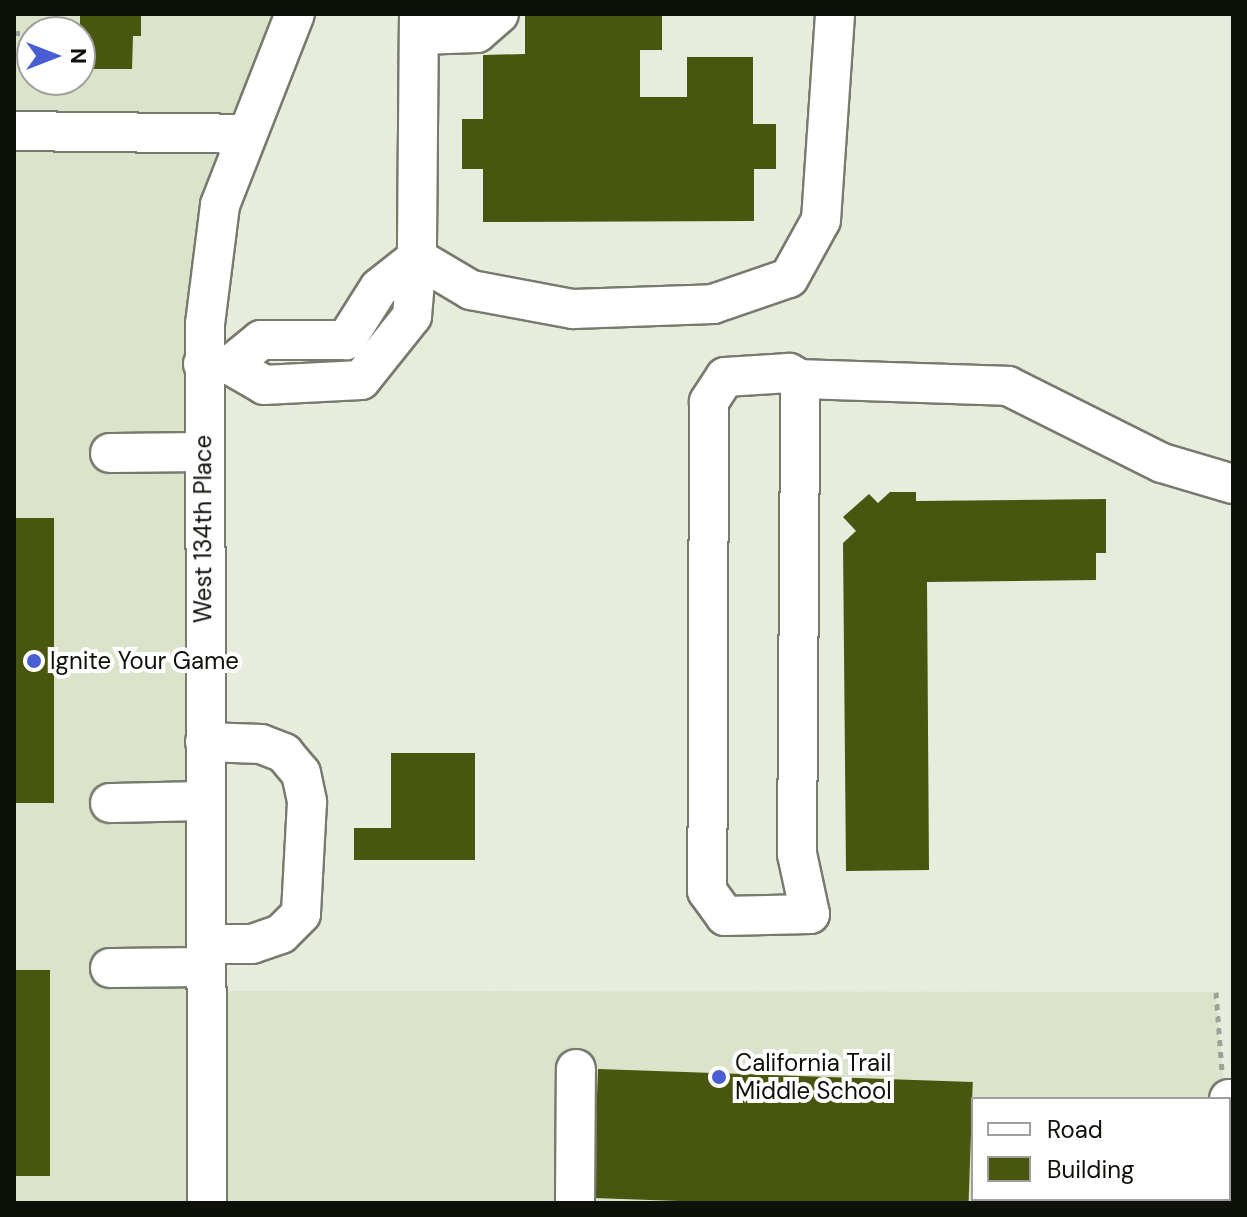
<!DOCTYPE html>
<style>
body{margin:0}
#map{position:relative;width:1247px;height:1217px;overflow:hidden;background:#e7ecdc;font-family:"DM Sans",sans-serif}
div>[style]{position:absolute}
.built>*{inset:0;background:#dce3cb}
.building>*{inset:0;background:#485610;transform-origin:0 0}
.path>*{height:5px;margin-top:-2.5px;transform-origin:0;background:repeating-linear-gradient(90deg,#9ea296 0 6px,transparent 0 12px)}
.roads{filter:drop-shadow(2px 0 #777b6d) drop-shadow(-2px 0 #777b6d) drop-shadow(0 2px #777b6d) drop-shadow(0 -2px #777b6d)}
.minor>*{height:38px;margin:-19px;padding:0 19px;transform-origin:19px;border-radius:19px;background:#fff}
.dots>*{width:22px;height:22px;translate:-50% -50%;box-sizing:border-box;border:4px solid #fff;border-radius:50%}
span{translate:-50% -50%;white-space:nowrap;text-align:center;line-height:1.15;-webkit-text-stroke:8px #fff;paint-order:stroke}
.street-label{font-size:24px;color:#0e100a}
.poi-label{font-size:24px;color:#0e100a}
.left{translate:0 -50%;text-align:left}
.frame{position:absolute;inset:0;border:16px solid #0e100a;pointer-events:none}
.legend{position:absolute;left:971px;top:1097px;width:260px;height:104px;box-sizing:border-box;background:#fff;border:2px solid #9f9f9d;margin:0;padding:10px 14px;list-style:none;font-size:24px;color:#0e100a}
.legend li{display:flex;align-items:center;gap:16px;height:40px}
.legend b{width:40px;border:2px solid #9f9f9d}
.north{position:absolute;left:16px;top:16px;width:80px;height:80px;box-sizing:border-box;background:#fff;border:2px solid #9f9f9d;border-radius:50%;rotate:90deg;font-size:22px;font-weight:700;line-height:32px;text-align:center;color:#0e100a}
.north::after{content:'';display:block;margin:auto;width:28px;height:36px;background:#495ed3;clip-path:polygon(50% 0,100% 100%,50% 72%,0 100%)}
</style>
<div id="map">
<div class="built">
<i style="clip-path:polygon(evenodd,14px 14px,295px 14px,220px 205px,209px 1203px,14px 1203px,14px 14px,32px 32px,80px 32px,80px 80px,32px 80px,32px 32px)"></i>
<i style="clip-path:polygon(215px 991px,1216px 992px,1225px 1099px,973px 1099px,973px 1199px,1229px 1199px,1229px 1126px,1233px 1203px,216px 1203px)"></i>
</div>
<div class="building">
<i style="clip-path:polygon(80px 14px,141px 14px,141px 36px,133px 36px,132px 69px,80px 69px)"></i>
<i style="clip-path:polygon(525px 14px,662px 14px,662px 50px,640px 50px,640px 97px,687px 97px,687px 57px,753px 57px,753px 124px,776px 124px,776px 169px,754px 169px,754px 221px,483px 222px,483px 169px,462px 169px,462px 119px,483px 119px,483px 55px,525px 54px)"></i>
<i style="clip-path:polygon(890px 492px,916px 492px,916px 501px,1106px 499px,1106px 553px,1096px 553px,1096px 580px,927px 582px,929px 870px,846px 871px,843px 543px,856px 531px,843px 517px,869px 494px,878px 503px)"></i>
<i style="left:14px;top:518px;width:40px;height:285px"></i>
<i style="clip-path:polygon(391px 753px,475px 753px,475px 860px,354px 860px,354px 828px,391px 828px)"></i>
<i style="left:14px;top:970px;width:36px;height:206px"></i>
<i style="left:598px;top:1069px;width:375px;height:129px;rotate:2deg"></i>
</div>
<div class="path">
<i style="left:14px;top:33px;width:14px"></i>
<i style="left:1216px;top:992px;width:79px;rotate:85.7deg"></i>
<i style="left:1230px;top:1131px;width:21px;rotate:82deg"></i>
</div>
<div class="roads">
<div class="minor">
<i style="left:419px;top:14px;width:244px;rotate:90.5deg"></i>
<i style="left:417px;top:258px;width:63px;rotate:30.7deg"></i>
<i style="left:471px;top:290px;width:104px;rotate:10.6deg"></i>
<i style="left:573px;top:309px;width:140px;rotate:-2deg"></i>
<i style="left:713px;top:304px;width:80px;rotate:-18.9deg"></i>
<i style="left:789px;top:278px;width:66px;rotate:-61.1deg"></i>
<i style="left:821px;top:220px;width:206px;rotate:-86.1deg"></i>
<i style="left:419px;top:35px;width:58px;rotate:-2deg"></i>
<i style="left:477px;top:33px;width:29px;rotate:-41deg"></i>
<i style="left:14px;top:131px;width:231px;rotate:0.7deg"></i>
<i style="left:203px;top:364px;width:27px;rotate:2deg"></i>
<i style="left:230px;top:365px;width:39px;rotate:30deg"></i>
<i style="left:264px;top:385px;width:97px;rotate:-3deg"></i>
<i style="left:361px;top:380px;width:82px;rotate:-51.4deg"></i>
<i style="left:412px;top:316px;width:58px;rotate:-85.1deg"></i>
<i style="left:417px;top:258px;width:48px;rotate:141.7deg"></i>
<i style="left:379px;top:288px;width:62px;rotate:122.4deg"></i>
<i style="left:346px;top:340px;width:85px;rotate:180deg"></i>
<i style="left:261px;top:340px;width:40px;rotate:141deg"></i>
<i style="left:800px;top:379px;width:13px;rotate:-151deg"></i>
<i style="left:789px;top:373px;width:64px;rotate:176.4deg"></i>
<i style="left:725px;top:377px;width:30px;rotate:123deg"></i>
<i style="left:709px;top:402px;width:489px;rotate:90.2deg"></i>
<i style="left:707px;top:891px;width:31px;rotate:54deg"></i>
<i style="left:725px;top:916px;width:85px;rotate:-1.3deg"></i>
<i style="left:810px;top:914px;width:61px;rotate:-102.2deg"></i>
<i style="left:797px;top:854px;width:475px;rotate:-89.6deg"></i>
<i style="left:800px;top:379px;width:208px;rotate:1.9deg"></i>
<i style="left:1008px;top:386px;width:172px;rotate:26.6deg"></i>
<i style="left:1162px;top:463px;width:74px;rotate:16.5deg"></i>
<i style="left:110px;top:453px;width:93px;rotate:-0.6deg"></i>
<i style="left:205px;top:742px;width:56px;rotate:2deg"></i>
<i style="left:261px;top:744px;width:25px;rotate:21deg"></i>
<i style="left:284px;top:753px;width:26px;rotate:50deg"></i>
<i style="left:301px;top:773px;width:30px;rotate:78deg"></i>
<i style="left:307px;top:802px;width:112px;rotate:93.1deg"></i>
<i style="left:301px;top:914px;width:28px;rotate:135deg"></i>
<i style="left:281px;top:934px;width:31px;rotate:161deg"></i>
<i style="left:252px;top:944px;width:46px;rotate:180deg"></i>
<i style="left:110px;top:803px;width:95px;rotate:-1.2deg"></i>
<i style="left:110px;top:968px;width:96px;rotate:-0.6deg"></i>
<i style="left:1229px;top:1099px;width:4px"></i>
<i style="left:207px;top:1203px;width:879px;rotate:-90.13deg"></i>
<i style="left:205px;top:324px;width:120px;rotate:-82.8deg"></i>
<i style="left:220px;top:205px;width:205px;rotate:-68.6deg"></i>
<i style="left:575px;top:1203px;width:134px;rotate:-89.6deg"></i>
<i style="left:1085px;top:1203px;width:4px;rotate:-90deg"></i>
</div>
</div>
<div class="dots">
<i style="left:34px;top:661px;background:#495ed3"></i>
<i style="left:719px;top:1077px;background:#495ed3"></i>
</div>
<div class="street-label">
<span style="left:203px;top:529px;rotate:-90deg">West 134th Place</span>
</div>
<div class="poi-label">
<span class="left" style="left:50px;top:661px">Ignite Your Game</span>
<span class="left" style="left:735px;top:1077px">California Trail<br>Middle School</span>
</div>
<div class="frame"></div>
<ul class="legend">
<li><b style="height:10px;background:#fff"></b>Road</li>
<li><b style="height:22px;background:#485610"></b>Building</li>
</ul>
<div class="north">N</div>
</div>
